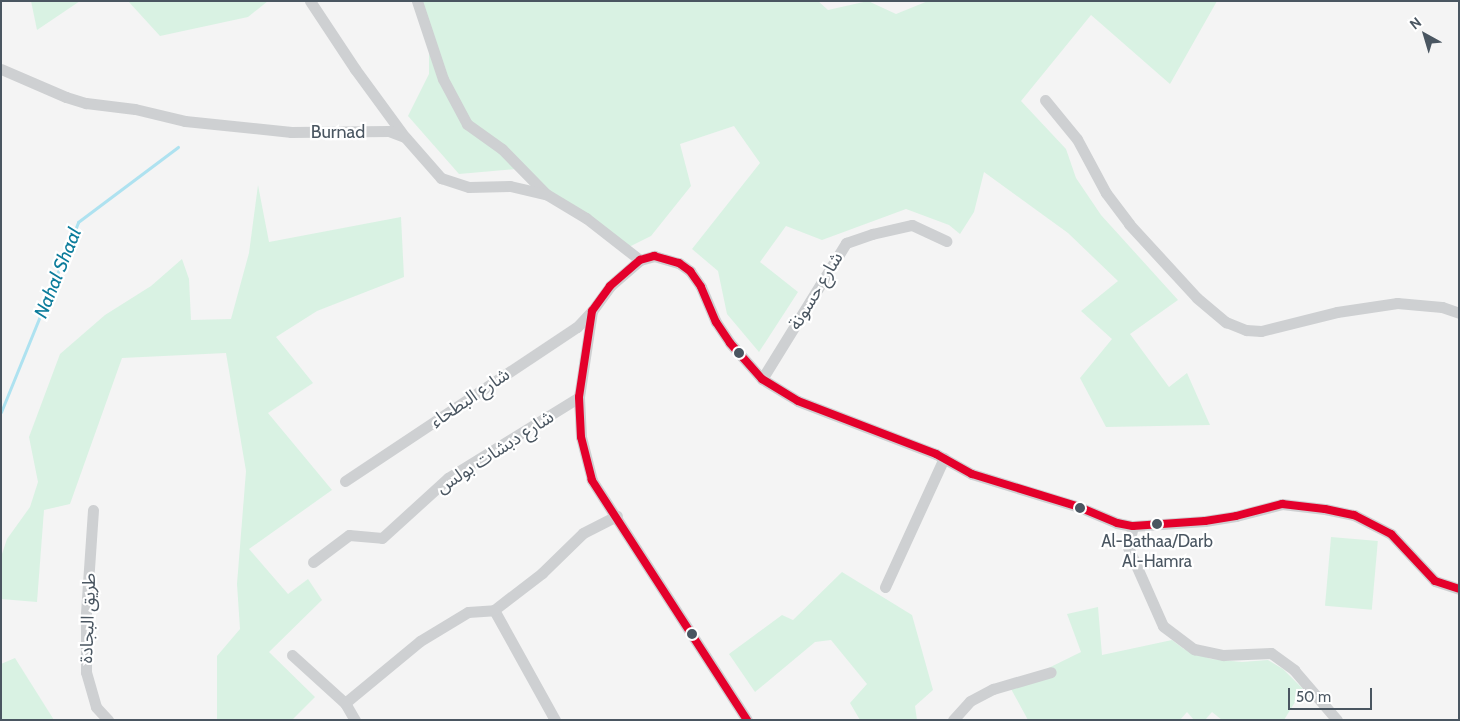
<!DOCTYPE html>
<meta charset="utf-8">
<style>
body{margin:0}
#map{position:relative;width:1460px;height:721px;overflow:hidden;background:#f4f4f4;font-family:Cabin,"Noto Sans Arabic",sans-serif}
div>[style]{position:absolute}
.green>*{inset:0;background:#d9f2e3;transform-origin:0 0}
.stream>*{height:3px;margin:-1.5px;padding:0 1.5px;transform-origin:1.5px;border-radius:1.5px;background:#aee2f0}
.street>*{height:11px;margin:-5.5px;padding:0 5.5px;transform-origin:5.5px;border-radius:5.5px;background:#ced0d2}
.bus-1>*{height:8px;margin:-4px;padding:0 4px;transform-origin:4px;border-radius:4px;background:#e4002b}
.dots>*{width:14px;height:14px;translate:-50% -50%;box-sizing:border-box;border:2px solid #fff;border-radius:50%}
span{translate:-50% -50%;white-space:nowrap;text-align:center;line-height:1.15;-webkit-text-stroke:4.5px #fff;paint-order:stroke}
.bus-label{font-size:17px;color:#4a5661}
.street-label{font-size:18px;color:#4a5661}
.water-label{font-size:19px;color:#0c7c9b;font-style:italic}
.frame{position:absolute;inset:0;border:2px solid #4a5661;pointer-events:none}
.north{position:absolute;left:1400px;top:10px;width:50px;height:50px;-webkit-text-stroke:4px #fff;paint-order:stroke;rotate:321deg;font-size:14px;font-weight:700;line-height:20px;text-align:center;color:#4a5661}
.north::after{content:'';display:block;margin:auto;width:18px;height:22px;background:#4a5661;clip-path:polygon(50% 0,100% 100%,50% 72%,0 100%)}
.scale{position:absolute;left:1288px;top:688px;width:84px;height:22px;box-sizing:border-box;border:2px solid #4a5661;border-top:0;padding-left:6px;font-size:15px;line-height:18px;white-space:nowrap;color:#4a5661;-webkit-text-stroke:4px #fff;paint-order:stroke}
</style>
<div id="map">
<div class="green">
<i style="clip-path:polygon(31px 1px,80px 1px,37px 30px)"></i>
<i style="clip-path:polygon(128px 1px,268px 1px,248px 17px,160px 36px)"></i>
<i style="clip-path:polygon(415px 1px,818px 1px,828px 10px,868px 1px,896px 14px,928px 1px,1217px 1px,1170px 84px,1091px 15px,1021px 101px,1066px 149px,1076px 178px,1101px 215px,1178px 300px,1130px 334px,1169px 387px,1187px 373px,1210px 425px,1106px 427px,1080px 378px,1112px 339px,1081px 311px,1118px 281px,1068px 233px,984px 172px,974px 212px,960px 234px,949px 225px,906px 209px,822px 240px,786px 226px,760px 262px,798px 292px,759px 352px,727px 314px,718px 271px,692px 249px,760px 163px,734px 126px,680px 144px,691px 186px,651px 236px,627px 248px,516px 169px,459px 174px,408px 116px,429px 74px,429px 26px)"></i>
<i style="clip-path:polygon(258px 185px,269px 242px,401px 217px,404px 277px,317px 311px,276px 337px,313px 383px,268px 413px,332px 490px,249px 549px,288px 594px,308px 579px,322px 600px,269px 652px,315px 697px,292px 720px,217px 720px,217px 656px,240px 629px,237px 584px,246px 471px,226px 353px,122px 358px,70px 504px,44px 510px,37px 602px,1px 599px,1px 557px,7px 539px,30px 507px,38px 482px,29px 437px,60px 354px,105px 315px,151px 286px,182px 259px,189px 279px,191px 320px,231px 319px,249px 253px)"></i>
<i style="left:1331px;top:537px;width:47px;height:69px;rotate:5deg"></i>
<i style="clip-path:polygon(842px 572px,912px 615px,933px 690px,915px 706px,917px 720px,860px 720px,850px 703px,867px 684px,831px 640px,815px 642px,755px 692px,729px 654px,782px 615px,793px 620px)"></i>
<i style="clip-path:polygon(1098px 607px,1102px 655px,1172px 640px,1184px 649px,1211px 659px,1242px 662px,1268px 660px,1283px 669px,1303px 689px,1284px 720px,1222px 720px,1212px 712px,1205px 720px,1194px 720px,1187px 712px,1180px 720px,1028px 720px,1010px 687px,1081px 652px,1067px 614px)"></i>
<i style="clip-path:polygon(15px 658px,54px 720px,1px 720px,1px 664px)"></i>
</div>
<div class="stream">
<i style="left:1px;top:412px;width:205px;rotate:-67.9deg"></i>
<i style="left:78px;top:222px;width:125px;rotate:-36.9deg"></i>
</div>
<div class="street">
<i style="left:310px;top:1px;width:82px;rotate:56.5deg"></i>
<i style="left:355px;top:69px;width:83px;rotate:53.8deg"></i>
<i style="left:417px;top:1px;width:82px;rotate:71.6deg"></i>
<i style="left:443px;top:79px;width:51px;rotate:61.9deg"></i>
<i style="left:467px;top:124px;width:43px;rotate:35.5deg"></i>
<i style="left:502px;top:149px;width:63px;rotate:45.6deg"></i>
<i style="left:1px;top:69px;width:71px;rotate:23.3deg"></i>
<i style="left:66px;top:97px;width:21px;rotate:17deg"></i>
<i style="left:86px;top:103px;width:49px;rotate:7deg"></i>
<i style="left:135px;top:109px;width:51px;rotate:13.5deg"></i>
<i style="left:185px;top:121px;width:107px;rotate:5.9deg"></i>
<i style="left:291px;top:132px;width:98px;rotate:-0.6deg"></i>
<i style="left:389px;top:131px;width:17px;rotate:21deg"></i>
<i style="left:405px;top:137px;width:55px;rotate:48.7deg"></i>
<i style="left:441px;top:178px;width:29px;rotate:18deg"></i>
<i style="left:469px;top:187px;width:41px;rotate:-1.4deg"></i>
<i style="left:510px;top:186px;width:37px;rotate:13deg"></i>
<i style="left:546px;top:194px;width:47px;rotate:31deg"></i>
<i style="left:586px;top:218px;width:68px;rotate:37.9deg"></i>
<i style="left:1045px;top:100px;width:50px;rotate:50.6deg"></i>
<i style="left:1077px;top:139px;width:61px;rotate:61.8deg"></i>
<i style="left:1106px;top:193px;width:39px;rotate:53deg"></i>
<i style="left:1129px;top:224px;width:100px;rotate:47.4deg"></i>
<i style="left:1197px;top:298px;width:38px;rotate:40deg"></i>
<i style="left:1226px;top:322px;width:22px;rotate:22deg"></i>
<i style="left:1246px;top:330px;width:15px;rotate:4deg"></i>
<i style="left:1261px;top:331px;width:78px;rotate:-14deg"></i>
<i style="left:1337px;top:312px;width:61px;rotate:-8.5deg"></i>
<i style="left:1397px;top:303px;width:45px;rotate:5.1deg"></i>
<i style="left:1442px;top:307px;width:18px;rotate:19deg"></i>
<i style="left:762px;top:379px;width:160px;rotate:-58.3deg"></i>
<i style="left:846px;top:243px;width:28px;rotate:-19deg"></i>
<i style="left:872px;top:234px;width:41px;rotate:-12.7deg"></i>
<i style="left:912px;top:225px;width:38px;rotate:25deg"></i>
<i style="left:345px;top:481px;width:278px;rotate:-33.6deg"></i>
<i style="left:577px;top:327px;width:22px;rotate:-47deg"></i>
<i style="left:93px;top:510px;width:104px;rotate:93.9deg"></i>
<i style="left:86px;top:614px;width:58px;rotate:90deg"></i>
<i style="left:86px;top:672px;width:36px;rotate:74deg"></i>
<i style="left:96px;top:707px;width:18px;rotate:47deg"></i>
<i style="left:1133px;top:526px;width:22px;rotate:103deg"></i>
<i style="left:1128px;top:547px;width:86px;rotate:66.1deg"></i>
<i style="left:1163px;top:626px;width:39px;rotate:37deg"></i>
<i style="left:1194px;top:649px;width:30px;rotate:12deg"></i>
<i style="left:1223px;top:655px;width:48px;rotate:-2.4deg"></i>
<i style="left:1271px;top:653px;width:29px;rotate:36deg"></i>
<i style="left:1294px;top:670px;width:66px;rotate:49.3deg"></i>
<i style="left:313px;top:562px;width:45px;rotate:-36.9deg"></i>
<i style="left:349px;top:535px;width:33px;rotate:5deg"></i>
<i style="left:382px;top:538px;width:89px;rotate:-42.3deg"></i>
<i style="left:448px;top:478px;width:154px;rotate:-31.7deg"></i>
<i style="left:885px;top:587px;width:142px;rotate:-65.4deg"></i>
<i style="left:494px;top:610px;width:126px;rotate:61deg"></i>
<i style="left:292px;top:655px;width:72px;rotate:42.2deg"></i>
<i style="left:345px;top:703px;width:20px;rotate:60deg"></i>
<i style="left:345px;top:703px;width:97px;rotate:-39.6deg"></i>
<i style="left:420px;top:641px;width:56px;rotate:-31.1deg"></i>
<i style="left:468px;top:612px;width:26px;rotate:-4deg"></i>
<i style="left:494px;top:610px;width:61px;rotate:-37.6deg"></i>
<i style="left:542px;top:573px;width:57px;rotate:-44.3deg"></i>
<i style="left:583px;top:533px;width:38px;rotate:-27deg"></i>
<i style="left:747px;top:720px;width:286px;rotate:-122.9deg"></i>
<i style="left:592px;top:480px;width:44px;rotate:-104.3deg"></i>
<i style="left:581px;top:437px;width:40px;rotate:-92.9deg"></i>
<i style="left:579px;top:397px;width:87px;rotate:-81.4deg"></i>
<i style="left:592px;top:311px;width:31px;rotate:-54deg"></i>
<i style="left:610px;top:286px;width:40px;rotate:-41deg"></i>
<i style="left:640px;top:260px;width:15px;rotate:-16deg"></i>
<i style="left:654px;top:256px;width:26px;rotate:16deg"></i>
<i style="left:679px;top:263px;width:14px;rotate:36deg"></i>
<i style="left:690px;top:271px;width:19px;rotate:55deg"></i>
<i style="left:701px;top:287px;width:38px;rotate:67deg"></i>
<i style="left:716px;top:322px;width:25px;rotate:56deg"></i>
<i style="left:730px;top:343px;width:48px;rotate:48.4deg"></i>
<i style="left:762px;top:379px;width:42px;rotate:31.4deg"></i>
<i style="left:798px;top:401px;width:148px;rotate:21deg"></i>
<i style="left:936px;top:454px;width:41px;rotate:29.1deg"></i>
<i style="left:972px;top:474px;width:112px;rotate:17.1deg"></i>
<i style="left:1079px;top:507px;width:41px;rotate:22.8deg"></i>
<i style="left:1117px;top:523px;width:16px;rotate:11deg"></i>
<i style="left:1133px;top:526px;width:72px;rotate:-4deg"></i>
<i style="left:1205px;top:521px;width:31px;rotate:-9deg"></i>
<i style="left:1236px;top:516px;width:48px;rotate:-14.6deg"></i>
<i style="left:1282px;top:504px;width:43px;rotate:6.6deg"></i>
<i style="left:1325px;top:509px;width:30px;rotate:12deg"></i>
<i style="left:1354px;top:515px;width:42px;rotate:27.2deg"></i>
<i style="left:1391px;top:534px;width:64px;rotate:46.9deg"></i>
<i style="left:1435px;top:581px;width:25px;rotate:18deg"></i>
<i style="left:953px;top:720px;width:25px;rotate:-48deg"></i>
<i style="left:970px;top:701px;width:26px;rotate:-28deg"></i>
<i style="left:993px;top:689px;width:60px;rotate:-16.3deg"></i>
</div>
<div class="bus-1">
<i style="left:747px;top:720px;width:286px;rotate:-122.9deg"></i>
<i style="left:592px;top:480px;width:44px;rotate:-104.3deg"></i>
<i style="left:581px;top:437px;width:40px;rotate:-92.9deg"></i>
<i style="left:579px;top:397px;width:87px;rotate:-81.4deg"></i>
<i style="left:592px;top:311px;width:31px;rotate:-54deg"></i>
<i style="left:610px;top:286px;width:40px;rotate:-41deg"></i>
<i style="left:640px;top:260px;width:15px;rotate:-16deg"></i>
<i style="left:654px;top:256px;width:26px;rotate:16deg"></i>
<i style="left:679px;top:263px;width:14px;rotate:36deg"></i>
<i style="left:690px;top:271px;width:19px;rotate:55deg"></i>
<i style="left:701px;top:287px;width:38px;rotate:67deg"></i>
<i style="left:716px;top:322px;width:25px;rotate:56deg"></i>
<i style="left:730px;top:343px;width:48px;rotate:48.4deg"></i>
<i style="left:762px;top:379px;width:42px;rotate:31.4deg"></i>
<i style="left:798px;top:401px;width:148px;rotate:21deg"></i>
<i style="left:936px;top:454px;width:41px;rotate:29.1deg"></i>
<i style="left:972px;top:474px;width:112px;rotate:17.1deg"></i>
<i style="left:1079px;top:507px;width:41px;rotate:22.8deg"></i>
<i style="left:1117px;top:523px;width:16px;rotate:11deg"></i>
<i style="left:1133px;top:526px;width:72px;rotate:-4deg"></i>
<i style="left:1205px;top:521px;width:31px;rotate:-9deg"></i>
<i style="left:1236px;top:516px;width:48px;rotate:-14.6deg"></i>
<i style="left:1282px;top:504px;width:43px;rotate:6.6deg"></i>
<i style="left:1325px;top:509px;width:30px;rotate:12deg"></i>
<i style="left:1354px;top:515px;width:42px;rotate:27.2deg"></i>
<i style="left:1391px;top:534px;width:64px;rotate:46.9deg"></i>
<i style="left:1435px;top:581px;width:25px;rotate:18deg"></i>
</div>
<div class="dots">
<i style="left:739px;top:353px;background:#4a5661"></i>
<i style="left:1080px;top:508px;background:#4a5661"></i>
<i style="left:1157px;top:524px;background:#4a5661"></i>
<i style="left:692px;top:634px;background:#4a5661"></i>
</div>
<div class="bus-label">
<span style="left:1157px;top:552px">Al-Bathaa/Darb<br>Al-Hamra</span>
</div>
<div class="street-label">
<span style="left:338px;top:132px">Burnad</span>
<span style="left:816px;top:291px;rotate:-59deg">شارع حسونة</span>
<span style="left:470px;top:398px;rotate:-34deg">شارع البطحاء</span>
<span style="left:495px;top:452px;rotate:-33deg">شارع دبشات بولس</span>
<span style="left:88px;top:618px;rotate:-88deg">طريق البجادة</span>
</div>
<div class="water-label">
<span style="left:58px;top:273px;rotate:-68deg">Nahal Shaal</span>
</div>
<div class="frame"></div>
<div class="north">N</div>
<div class="scale">50 m</div>
</div>
